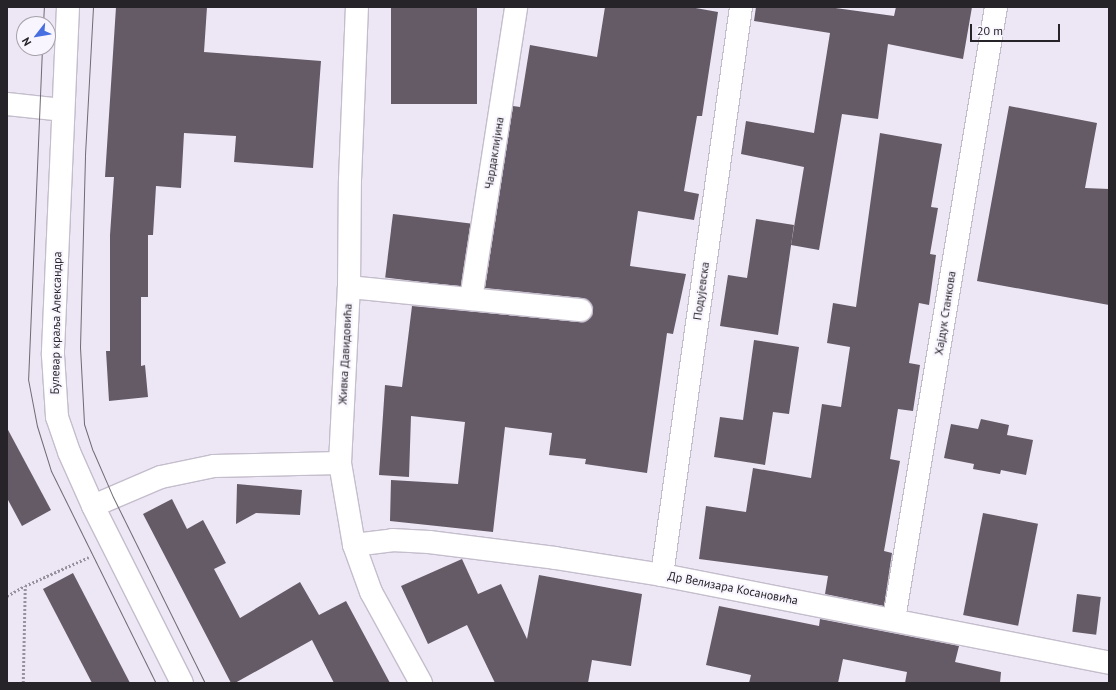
<!DOCTYPE html>
<meta charset="utf-8">
<style>
body{margin:0}
#map{position:relative;width:1116px;height:690px;overflow:hidden;background:#ede6f5;font-family:"PT Sans",sans-serif}
div>[style]{position:absolute}
.building>*{inset:0;background:#645b66;transform-origin:0 0}
.path>*{height:2.5px;margin-top:-1.25px;transform-origin:0;background:repeating-linear-gradient(90deg,#96919c 0 2px,transparent 0 4px)}
.roads{filter:drop-shadow(1px 0 #c4bdcc) drop-shadow(-1px 0 #c4bdcc) drop-shadow(0 1px #c4bdcc) drop-shadow(0 -1px #c4bdcc)}
.street>*{height:22px;margin:-11px;padding:0 11px;transform-origin:11px;border-radius:11px;background:#fff}
.secondary>*{height:22px;margin:-11px;padding:0 11px;transform-origin:11px;border-radius:11px;background:#fff}
.tram>*{height:1px;margin:-0.5px;padding:0 0.5px;transform-origin:0.5px;border-radius:0.5px;background:#6f6a73}
span{translate:-50% -50%;white-space:nowrap;text-align:center;line-height:1.15;-webkit-text-stroke:4px #f9f5fe;paint-order:stroke}
.street-label{font-size:12px;color:#262329}
.frame{position:absolute;inset:0;border:8px solid #262329;pointer-events:none}
.north{position:absolute;left:16px;top:16px;width:40px;height:40px;box-sizing:border-box;background:#f9f5fe;border:1px solid #a5a1a9;border-radius:50%;rotate:239deg;font-size:11px;font-weight:700;line-height:16px;text-align:center;color:#262329}
.north::after{content:'';display:block;margin:auto;width:14px;height:18px;background:#486fe2;clip-path:polygon(50% 0,100% 100%,50% 72%,0 100%)}
.scale{position:absolute;left:970px;top:24px;width:90px;height:18px;box-sizing:border-box;border:2px solid #262329;border-top:0;padding-left:5px;font-size:12px;line-height:14px;white-space:nowrap;color:#262329;-webkit-text-stroke:3px #f9f5fe;paint-order:stroke}
</style>
<div id="map">
<div class="building">
<i style="clip-path:polygon(116px 7px,207px 7px,204px 52px,321px 61px,313px 168px,234px 162px,236px 136px,184px 133px,181px 188px,156px 186px,153px 235px,148px 235px,148px 297px,141px 297px,141px 366px,145px 365px,148px 397px,109px 401px,106px 351px,110px 351px,110px 235px,114px 177px,105px 177px)"></i>
<i style="left:391px;top:7px;width:86px;height:97px"></i>
<i style="clip-path:polygon(605px 7px,690px 7px,718px 12px,702px 116px,697px 116px,684px 191px,699px 194px,694px 220px,638px 211px,630px 266px,686px 274px,673px 334px,667px 333px,647px 473px,585px 464px,586px 459px,549px 455px,552px 433px,505px 427px,493px 532px,390px 521px,391px 480px,458px 484px,465px 422px,411px 416px,409px 477px,379px 475px,385px 385px,402px 387px,412px 306px,580px 322px,591px 317px,592px 305px,583px 298px,485px 288px,513px 106px,520px 107px,530px 45px,597px 57px)"></i>
<i style="clip-path:polygon(756px 7px,828px 7px,894px 16px,896px 7px,972px 7px,963px 59px,888px 44px,878px 119px,842px 114px,819px 250px,791px 245px,804px 167px,741px 154px,746px 121px,814px 133px,830px 33px,754px 21px)"></i>
<i style="clip-path:polygon(1009px 106px,1097px 123px,1085px 188px,1109px 189px,1109px 305px,977px 281px)"></i>
<i style="clip-path:polygon(880px 133px,942px 144px,931px 207px,938px 208px,930px 254px,936px 255px,929px 305px,919px 303px,909px 363px,920px 365px,913px 411px,898px 409px,890px 459px,900px 461px,884px 551px,892px 553px,884px 606px,825px 594px,828px 576px,699px 559px,706px 506px,746px 512px,753px 468px,811px 478px,822px 404px,841px 407px,850px 347px,827px 343px,833px 303px,856px 307px)"></i>
<i style="left:393px;top:214px;width:78px;height:64px;rotate:7deg"></i>
<i style="clip-path:polygon(756px 219px,794px 225px,778px 335px,720px 326px,728px 275px,747px 278px)"></i>
<i style="clip-path:polygon(754px 340px,799px 347px,789px 414px,773px 412px,765px 465px,714px 457px,720px 417px,743px 420px)"></i>
<i style="clip-path:polygon(981px 419px,1009px 425px,1007px 435px,1033px 440px,1026px 475px,1001px 470px,1000px 474px,973px 469px,974px 464px,944px 458px,951px 424px,978px 429px)"></i>
<i style="clip-path:polygon(7px 428px,51px 510px,22px 526px,7px 498px)"></i>
<i style="clip-path:polygon(237px 484px,302px 490px,300px 515px,256px 513px,236px 524px)"></i>
<i style="clip-path:polygon(172px 499px,187px 529px,203px 520px,226px 563px,214px 569px,240px 618px,300px 582px,319px 615px,346px 601px,390px 683px,334px 683px,312px 640px,235px 683px,231px 683px,143px 514px)"></i>
<i style="left:983px;top:513px;width:56px;height:104px;rotate:11deg"></i>
<i style="clip-path:polygon(462px 559px,478px 594px,501px 584px,527px 639px,539px 575px,642px 594px,631px 666px,592px 660px,588px 683px,495px 683px,467px 625px,428px 644px,401px 586px)"></i>
<i style="clip-path:polygon(73px 573px,130px 683px,92px 683px,43px 589px)"></i>
<i style="left:1077px;top:594px;width:24px;height:38px;rotate:7deg"></i>
<i style="clip-path:polygon(719px 606px,819px 626px,820px 619px,959px 646px,955px 662px,1001px 672px,1000px 683px,905px 683px,907px 672px,843px 659px,838px 683px,749px 683px,751px 675px,706px 665px)"></i>
</div>
<div class="path">
<i style="left:7px;top:596px;width:20px;rotate:-30deg"></i>
<i style="left:23px;top:683px;width:97px;rotate:-88.8deg"></i>
<i style="left:25px;top:586px;width:70px;rotate:-24.4deg"></i>
</div>
<div class="roads">
<div class="street">
<i style="left:7px;top:104px;width:56px;rotate:6.1deg"></i>
<i style="left:349px;top:287px;width:233px;rotate:5.7deg"></i>
<i style="left:471px;top:299px;width:295px;rotate:-81.2deg"></i>
<i style="left:340px;top:463px;width:176px;rotate:-87.1deg"></i>
<i style="left:349px;top:287px;width:107px;rotate:-89.5deg"></i>
<i style="left:350px;top:180px;width:173px;rotate:-87.7deg"></i>
<i style="left:354px;top:545px;width:50px;rotate:70.1deg"></i>
<i style="left:371px;top:592px;width:104px;rotate:61.2deg"></i>
<i style="left:662px;top:575px;width:573px;rotate:-82.08deg"></i>
<i style="left:894px;top:619px;width:620px;rotate:-80.54deg"></i>
</div>
<div class="secondary">
<i style="left:68px;top:7px;width:348px;rotate:92.5deg"></i>
<i style="left:53px;top:355px;width:62px;rotate:86.3deg"></i>
<i style="left:57px;top:417px;width:37px;rotate:71deg"></i>
<i style="left:69px;top:452px;width:59px;rotate:66deg"></i>
<i style="left:93px;top:506px;width:198px;rotate:63.3deg"></i>
<i style="left:93px;top:506px;width:74px;rotate:-23.1deg"></i>
<i style="left:161px;top:477px;width:54px;rotate:-11.7deg"></i>
<i style="left:214px;top:466px;width:126px;rotate:-1.4deg"></i>
<i style="left:340px;top:463px;width:83px;rotate:80.3deg"></i>
<i style="left:354px;top:545px;width:38px;rotate:-7deg"></i>
<i style="left:392px;top:540px;width:37px;rotate:3deg"></i>
<i style="left:429px;top:542px;width:127px;rotate:7.2deg"></i>
<i style="left:555px;top:558px;width:108px;rotate:9deg"></i>
<i style="left:662px;top:575px;width:456px;rotate:11.1deg"></i>
</div>
</div>
<div class="tram">
<i style="left:93px;top:7px;width:149px;rotate:93.1deg"></i>
<i style="left:85px;top:156px;width:191px;rotate:91.5deg"></i>
<i style="left:80px;top:347px;width:77px;rotate:87deg"></i>
<i style="left:84px;top:424px;width:28px;rotate:72deg"></i>
<i style="left:93px;top:451px;width:50px;rotate:66.5deg"></i>
<i style="left:113px;top:497px;width:208px;rotate:63.7deg"></i>
<i style="left:43px;top:24px;width:17px;rotate:-87deg"></i>
<i style="left:42px;top:48px;width:331px;rotate:92.4deg"></i>
<i style="left:28px;top:379px;width:48px;rotate:79.2deg"></i>
<i style="left:37px;top:426px;width:47px;rotate:72.7deg"></i>
<i style="left:51px;top:471px;width:237px;rotate:63.7deg"></i>
</div>
<div class="street-label">
<span style="left:494px;top:153px;rotate:-81deg">Чардаклијина</span>
<span style="left:701px;top:291px;rotate:-82deg">Подујевска</span>
<span style="left:945px;top:313px;rotate:-81deg">Хајдук Станкова</span>
<span style="left:56px;top:323px;rotate:-89deg">Булевар краља Александра</span>
<span style="left:345px;top:354px;rotate:-87deg">Живка Давидовића</span>
<span style="left:733px;top:588px;rotate:11deg">Др Велизара Косановића</span>
</div>
<div class="frame"></div>
<div class="north">N</div>
<div class="scale">20 m</div>
</div>
